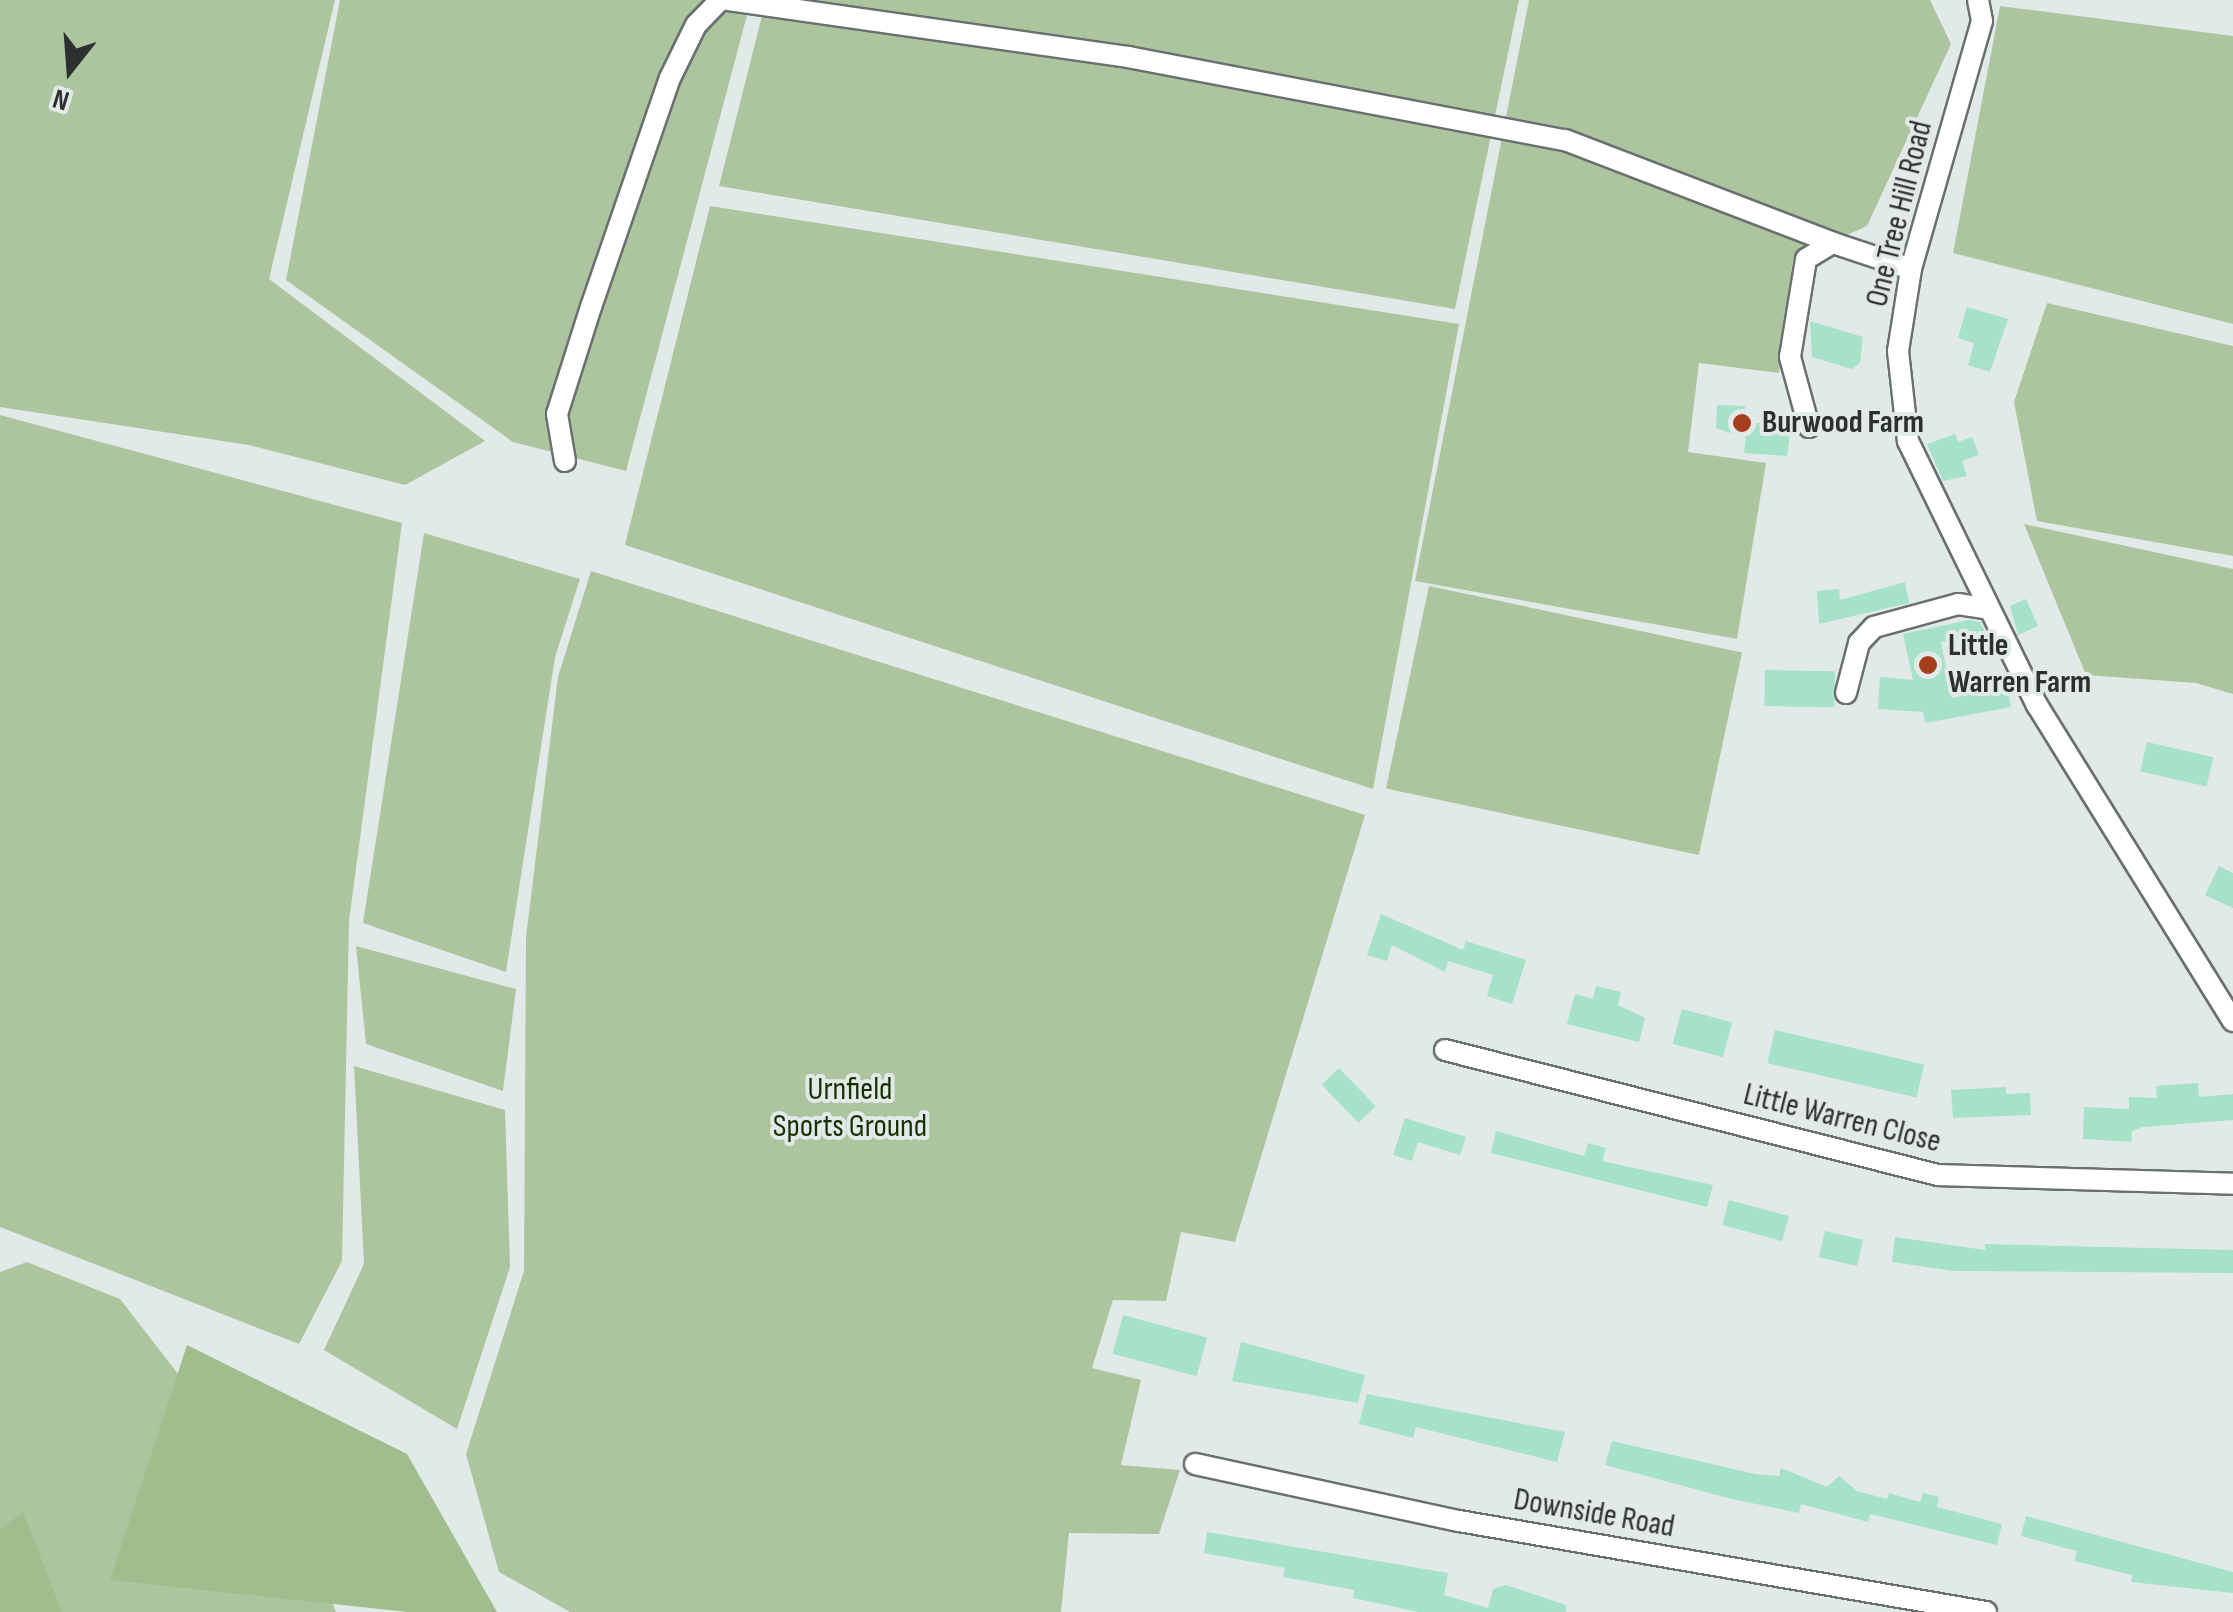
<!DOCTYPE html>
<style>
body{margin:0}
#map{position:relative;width:2233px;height:1612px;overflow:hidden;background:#e2e9e9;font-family:"Sofia Sans Condensed",sans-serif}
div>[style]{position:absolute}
.green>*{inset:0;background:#adc59e;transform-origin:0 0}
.forest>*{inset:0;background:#9fbd8d}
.building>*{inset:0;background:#a5e2c7;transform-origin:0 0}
.roads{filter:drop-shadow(2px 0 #6a7070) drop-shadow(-2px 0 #6a7070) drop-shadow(0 2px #6a7070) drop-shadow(0 -2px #6a7070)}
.minor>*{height:20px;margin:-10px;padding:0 10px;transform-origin:10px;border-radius:10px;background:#fff}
.dots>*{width:28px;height:28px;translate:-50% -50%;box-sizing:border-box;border:5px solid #e2e9e9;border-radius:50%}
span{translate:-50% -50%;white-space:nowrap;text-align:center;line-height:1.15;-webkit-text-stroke:8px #e2e9e9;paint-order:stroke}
.street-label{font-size:32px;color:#2d3030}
.poi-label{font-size:32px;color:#2d3030;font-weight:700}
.left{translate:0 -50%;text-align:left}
.park-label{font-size:32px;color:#163100}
.north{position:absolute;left:20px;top:20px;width:100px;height:100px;-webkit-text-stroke:8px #e2e9e9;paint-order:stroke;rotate:197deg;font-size:28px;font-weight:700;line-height:40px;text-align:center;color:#2d3030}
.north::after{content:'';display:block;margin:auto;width:35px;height:45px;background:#2d3030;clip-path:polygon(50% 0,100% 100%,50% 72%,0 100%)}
</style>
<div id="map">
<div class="green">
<i style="clip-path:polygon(0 0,335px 0,269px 279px,485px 441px,405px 485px,249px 445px,0 407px)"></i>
<i style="clip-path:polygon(340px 0,751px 0,626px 471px,513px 442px,286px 280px)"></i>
<i style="clip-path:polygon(766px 0,1519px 0,1455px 309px,719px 186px)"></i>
<i style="clip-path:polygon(1529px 0,1930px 0,1951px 44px,1867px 226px,1793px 259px,1779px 373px,1699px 363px,1688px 452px,1766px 463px,1737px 639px,1415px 581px)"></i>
<i style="clip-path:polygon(2000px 6px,2233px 36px,2233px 324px,1953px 253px)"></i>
<i style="clip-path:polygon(710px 206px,1459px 324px,1373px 789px,625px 545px)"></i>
<i style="clip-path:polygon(2047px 303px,2233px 346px,2233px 556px,2037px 521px,2014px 402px)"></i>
<i style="clip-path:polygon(0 415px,402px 523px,349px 921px,342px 1261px,299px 1344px,0 1227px)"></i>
<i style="clip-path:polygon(2024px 524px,2233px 569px,2233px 694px,2196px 683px,2086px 675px)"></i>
<i style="clip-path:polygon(424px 533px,580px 579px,555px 657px,506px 972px,363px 923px)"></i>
<i style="clip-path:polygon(591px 571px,1365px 815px,1235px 1242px,1181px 1232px,1166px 1301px,1113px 1300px,1092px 1368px,1141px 1380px,1121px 1465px,1180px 1470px,1159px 1534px,1069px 1533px,1061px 1612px,570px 1612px,499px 1572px,466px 1454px,524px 1271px,526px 937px,558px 677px)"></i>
<i style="left:1429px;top:586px;width:320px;height:207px;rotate:12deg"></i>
<i style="clip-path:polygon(356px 946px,516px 989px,503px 1091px,366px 1044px)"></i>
<i style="clip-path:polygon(354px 1066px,505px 1110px,510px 1267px,457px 1429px,324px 1350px,364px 1264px)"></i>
<i style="clip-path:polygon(27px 1262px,120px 1299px,309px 1543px,336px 1612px,0 1612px,0 1272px)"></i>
</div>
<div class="forest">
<i style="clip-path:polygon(187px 1345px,407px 1454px,497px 1612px,408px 1612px,110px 1580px)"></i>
<i style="clip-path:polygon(23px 1512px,62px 1612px,0 1612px,0 1530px)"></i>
</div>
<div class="building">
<i style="clip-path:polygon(1967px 307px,2008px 319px,1990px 372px,1968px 365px,1974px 343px,1958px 338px)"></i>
<i style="clip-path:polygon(1810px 321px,1863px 337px,1860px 363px,1852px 369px,1812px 357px)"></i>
<i style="clip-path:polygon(1717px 405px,1745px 406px,1744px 422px,1791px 425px,1787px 456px,1744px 453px,1746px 438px,1716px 428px)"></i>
<i style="clip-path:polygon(1955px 434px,1958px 442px,1972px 437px,1979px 455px,1962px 461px,1967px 476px,1943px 481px,1927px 444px)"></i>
<i style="clip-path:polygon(1905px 582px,1909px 603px,1819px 624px,1817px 591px,1839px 589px,1840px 600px)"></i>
<i style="clip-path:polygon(2026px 599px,2038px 626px,2018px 635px,2010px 606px)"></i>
<i style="clip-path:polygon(1969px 620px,1980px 622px,1993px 647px,1980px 654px,1972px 637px,1941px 642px,1952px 698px,2007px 687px,2011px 707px,1925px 723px,1923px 712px,1878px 709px,1880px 677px,1913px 680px,1903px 634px)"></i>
<i style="left:1765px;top:670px;width:70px;height:36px;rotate:1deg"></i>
<i style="left:2147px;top:742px;width:68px;height:30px;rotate:13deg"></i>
<i style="clip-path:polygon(2219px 866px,2233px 873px,2233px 908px,2205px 895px)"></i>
<i style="clip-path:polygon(1381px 914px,1463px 950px,1466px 941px,1526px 960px,1512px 1004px,1487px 996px,1493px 975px,1448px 961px,1445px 972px,1392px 945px,1387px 961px,1367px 955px)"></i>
<i style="clip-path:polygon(1596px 986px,1621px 992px,1618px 1005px,1645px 1018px,1639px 1042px,1567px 1024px,1575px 994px,1593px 999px)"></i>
<i style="left:1682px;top:1009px;width:52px;height:36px;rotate:15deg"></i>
<i style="left:1775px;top:1030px;width:153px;height:34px;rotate:13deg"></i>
<i style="left:1339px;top:1068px;width:53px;height:24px;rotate:46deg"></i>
<i style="clip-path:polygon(2198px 1083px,2199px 1097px,2233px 1094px,2233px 1120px,2143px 1127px,2132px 1131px,2131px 1142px,2083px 1139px,2084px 1107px,2129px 1109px,2129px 1097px,2157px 1098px,2156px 1086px)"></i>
<i style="clip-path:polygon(2006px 1087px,2006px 1094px,2030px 1093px,2031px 1115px,1953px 1118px,1951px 1090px)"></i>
<i style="clip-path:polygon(1405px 1118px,1466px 1137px,1460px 1155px,1418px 1142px,1412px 1161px,1393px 1155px)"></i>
<i style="clip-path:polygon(1496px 1131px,1584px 1156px,1588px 1143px,1606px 1148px,1602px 1161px,1713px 1185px,1707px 1207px,1491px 1153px)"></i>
<i style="left:1729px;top:1200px;width:62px;height:26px;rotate:15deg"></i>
<i style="left:1825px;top:1231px;width:39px;height:27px;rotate:13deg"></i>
<i style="clip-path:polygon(1895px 1237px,1985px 1250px,1985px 1244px,2233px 1250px,2233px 1273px,1954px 1271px,1892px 1262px)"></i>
<i style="left:1123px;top:1315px;width:87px;height:40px;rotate:15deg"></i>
<i style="clip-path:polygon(1241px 1342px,1365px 1375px,1358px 1403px,1232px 1381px)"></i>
<i style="clip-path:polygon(1367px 1394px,1565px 1432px,1557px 1462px,1416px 1427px,1413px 1438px,1359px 1424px)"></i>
<i style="clip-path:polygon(1612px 1441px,1755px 1474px,1779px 1476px,1781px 1468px,1827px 1487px,1839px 1476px,1857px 1491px,1887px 1499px,1889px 1493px,1920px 1502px,1923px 1493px,1939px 1497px,1937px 1507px,2002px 1524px,1997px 1545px,1870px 1514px,1868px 1522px,1801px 1504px,1799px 1513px,1732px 1499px,1605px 1465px)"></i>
<i style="clip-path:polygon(2026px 1516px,2233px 1572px,2233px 1593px,2131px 1582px,2132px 1575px,2074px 1561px,2077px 1551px,2021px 1536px)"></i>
<i style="clip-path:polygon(1207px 1532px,1448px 1573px,1444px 1595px,1488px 1608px,1493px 1589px,1506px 1585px,1566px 1605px,1566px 1612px,1419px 1612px,1353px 1598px,1354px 1590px,1283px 1577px,1285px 1568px,1204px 1553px)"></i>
</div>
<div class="roads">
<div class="minor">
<i style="left:728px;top:0;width:404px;rotate:8.1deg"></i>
<i style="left:1128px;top:57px;width:445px;rotate:10.8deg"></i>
<i style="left:1565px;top:140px;width:287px;rotate:21deg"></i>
<i style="left:1978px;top:0;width:21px;rotate:79deg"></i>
<i style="left:1982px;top:21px;width:258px;rotate:106deg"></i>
<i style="left:1911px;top:269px;width:83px;rotate:99deg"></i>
<i style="left:1898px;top:351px;width:91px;rotate:83.7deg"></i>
<i style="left:1908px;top:441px;width:294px;rotate:64deg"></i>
<i style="left:2037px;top:705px;width:372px;rotate:58.2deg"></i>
<i style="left:1809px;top:427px;width:73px;rotate:-105.2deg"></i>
<i style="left:1790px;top:357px;width:99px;rotate:-80.7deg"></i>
<i style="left:1806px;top:259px;width:31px;rotate:-31deg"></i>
<i style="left:1833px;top:243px;width:82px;rotate:18.4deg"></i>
<i style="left:565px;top:461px;width:48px;rotate:-99.7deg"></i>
<i style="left:557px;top:414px;width:112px;rotate:-72.4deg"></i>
<i style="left:591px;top:307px;width:242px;rotate:-71deg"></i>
<i style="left:670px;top:78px;width:59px;rotate:-63.9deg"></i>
<i style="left:696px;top:25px;width:35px;rotate:-46deg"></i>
<i style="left:1846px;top:693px;width:52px;rotate:-75.4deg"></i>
<i style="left:1859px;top:643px;width:22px;rotate:-47deg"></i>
<i style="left:1874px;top:627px;width:87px;rotate:-15.3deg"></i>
<i style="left:1958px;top:604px;width:30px;rotate:9deg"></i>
<i style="left:1445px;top:1050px;width:509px;rotate:14.23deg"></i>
<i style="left:1938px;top:1175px;width:295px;rotate:1.7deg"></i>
<i style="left:1195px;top:1464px;width:270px;rotate:12.2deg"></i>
<i style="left:1459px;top:1521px;width:535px;rotate:9.8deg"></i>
</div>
</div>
<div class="dots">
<i style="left:1742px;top:423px;background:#a53e1c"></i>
<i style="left:1928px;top:665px;background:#a53e1c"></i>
</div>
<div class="street-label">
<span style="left:1900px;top:214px;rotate:-76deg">One Tree Hill Road</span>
<span style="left:1842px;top:1119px;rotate:14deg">Little Warren Close</span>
<span style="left:1594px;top:1514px;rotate:10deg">Downside Road</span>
</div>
<div class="poi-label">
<span class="left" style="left:1762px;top:423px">Burwood Farm</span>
<span class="left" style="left:1948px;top:665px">Little<br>Warren Farm</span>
</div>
<div class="park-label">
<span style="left:850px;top:1109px">Urnfield<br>Sports Ground</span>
</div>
<div class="north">N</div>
</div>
